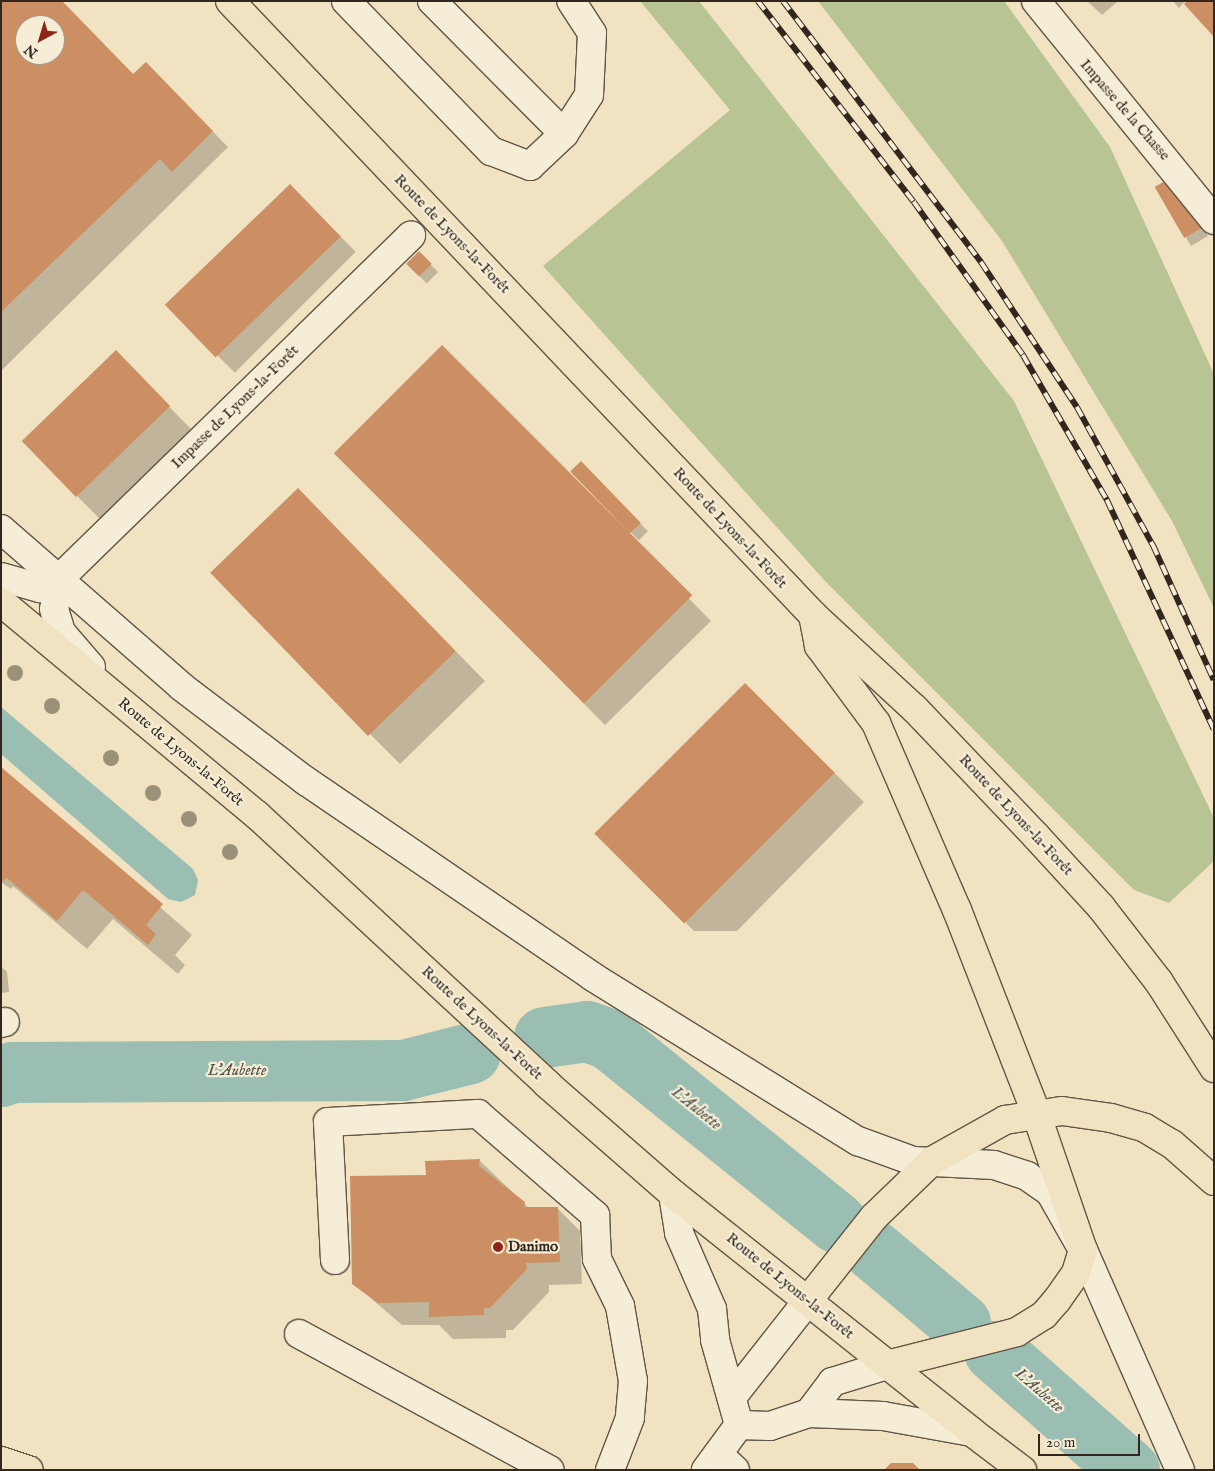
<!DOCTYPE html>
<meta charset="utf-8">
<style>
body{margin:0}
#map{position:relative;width:1215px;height:1471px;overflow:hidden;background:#f1e3c1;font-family:"IM FELL English",serif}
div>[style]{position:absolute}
.green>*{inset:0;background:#b9c494}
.water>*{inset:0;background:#9bbeb3}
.shadow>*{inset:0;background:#0003;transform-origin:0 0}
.river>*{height:61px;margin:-30.5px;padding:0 30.5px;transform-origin:30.5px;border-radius:30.5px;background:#9bbeb3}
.building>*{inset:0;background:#cc8f64;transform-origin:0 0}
.roads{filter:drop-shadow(1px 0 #615647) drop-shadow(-1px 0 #615647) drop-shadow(0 1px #615647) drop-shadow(0 -1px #615647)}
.minor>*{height:28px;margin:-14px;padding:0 14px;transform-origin:14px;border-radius:14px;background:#f6edd7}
.major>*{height:28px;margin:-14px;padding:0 14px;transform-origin:14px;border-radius:14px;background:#f1e3c1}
.highway>*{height:28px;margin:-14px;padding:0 14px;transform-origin:14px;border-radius:14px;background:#f1e3c1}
.rail>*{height:5.5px;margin-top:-2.75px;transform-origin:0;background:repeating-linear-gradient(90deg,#f6edd7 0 11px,#31271e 0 22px);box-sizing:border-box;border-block:1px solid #31271e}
.trees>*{width:16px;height:16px;margin:-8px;border-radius:50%;background:#9a9178}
.dots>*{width:14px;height:14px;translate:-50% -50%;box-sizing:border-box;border:2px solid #f6edd7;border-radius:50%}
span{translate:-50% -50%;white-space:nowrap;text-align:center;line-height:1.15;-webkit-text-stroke:4.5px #f6edd7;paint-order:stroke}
.street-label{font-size:15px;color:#31271e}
.poi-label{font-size:15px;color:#31271e;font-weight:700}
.left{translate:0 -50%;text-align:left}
.water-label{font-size:16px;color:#51544b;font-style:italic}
.frame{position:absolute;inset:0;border:2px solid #31271e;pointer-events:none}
.north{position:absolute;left:15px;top:15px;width:50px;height:50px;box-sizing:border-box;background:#f6edd7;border:1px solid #a79e8d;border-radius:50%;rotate:219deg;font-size:14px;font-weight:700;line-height:20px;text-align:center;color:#31271e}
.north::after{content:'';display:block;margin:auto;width:18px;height:22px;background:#8f2418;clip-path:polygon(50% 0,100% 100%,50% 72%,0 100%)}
.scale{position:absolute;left:1038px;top:1434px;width:102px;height:22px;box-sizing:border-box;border:2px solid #31271e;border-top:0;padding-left:6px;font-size:15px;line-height:18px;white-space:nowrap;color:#31271e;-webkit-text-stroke:4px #f6edd7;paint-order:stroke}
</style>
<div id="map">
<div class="green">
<i style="clip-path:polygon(640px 1px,699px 1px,1014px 401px,1214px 818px,1214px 861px,1169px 903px,1134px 890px,825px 581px,543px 266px,730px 110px)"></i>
<i style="clip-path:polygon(818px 1px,1004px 1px,1110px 147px,1214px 374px,1214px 608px,1172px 521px,1002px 241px)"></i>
</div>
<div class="water">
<i style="clip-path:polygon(1px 707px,193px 869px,198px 880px,195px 895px,181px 902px,168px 899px,1px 754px)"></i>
</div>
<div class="shadow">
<i style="clip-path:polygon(evenodd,1px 1px,62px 1px,134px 75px,146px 64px,228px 147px,1px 371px,1px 1px,25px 25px,55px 25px,55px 55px,25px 55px,25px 25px)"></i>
<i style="clip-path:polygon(1087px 1px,1118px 1px,1102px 15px)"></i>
<i style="clip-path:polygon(1173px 1px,1185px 1px,1179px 8px)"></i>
<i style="left:290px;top:186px;width:93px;height:171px;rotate:45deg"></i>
<i style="clip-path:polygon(1179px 186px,1208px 236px,1191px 246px,1157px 188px)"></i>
<i style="left:419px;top:253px;width:27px;height:16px;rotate:45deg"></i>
<i style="clip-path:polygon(138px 375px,192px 430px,100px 519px,77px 496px)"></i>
<i style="clip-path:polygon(335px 452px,657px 566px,711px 621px,605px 725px)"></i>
<i style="left:582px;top:463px;width:95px;height:13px;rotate:46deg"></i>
<i style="clip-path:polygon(327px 520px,485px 681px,400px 764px,370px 734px)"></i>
<i style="clip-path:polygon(745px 685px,864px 802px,737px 931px,694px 931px,597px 834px)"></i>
<i style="clip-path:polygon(1px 769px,192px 935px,175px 955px,185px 965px,178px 974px,113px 919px,87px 949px,13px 886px,11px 889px,1px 882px)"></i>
<i style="clip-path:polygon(1px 966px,7px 972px,9px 992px,1px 993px)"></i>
<i style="clip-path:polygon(479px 1160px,529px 1208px,557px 1208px,580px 1231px,582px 1284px,549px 1285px,549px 1292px,513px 1330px,506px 1330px,506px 1338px,453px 1339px,439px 1325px,402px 1325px,353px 1283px,427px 1176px)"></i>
</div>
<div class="river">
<i style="left:544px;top:1037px;width:43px;rotate:-7.9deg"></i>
<i style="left:587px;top:1031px;width:23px;rotate:20deg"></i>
<i style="left:609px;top:1039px;width:292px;rotate:38.9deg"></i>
<i style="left:1px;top:1076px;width:12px;rotate:-20deg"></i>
<i style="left:12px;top:1072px;width:391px;rotate:-0.3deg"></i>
<i style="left:403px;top:1070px;width:69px;rotate:-14.2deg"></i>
<i style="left:873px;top:1250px;width:114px;rotate:40deg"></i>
<i style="left:994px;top:1351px;width:180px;rotate:41.4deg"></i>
</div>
<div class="building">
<i style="clip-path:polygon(evenodd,1px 1px,62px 1px,133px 74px,146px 62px,213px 131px,172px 172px,160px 159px,1px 312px,1px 1px,25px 25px,55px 25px,55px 55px,25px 55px,25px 25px)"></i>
<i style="clip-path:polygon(1187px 1px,1214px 1px,1214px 37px,1184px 4px)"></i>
<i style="left:1172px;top:177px;width:59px;height:20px;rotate:60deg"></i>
<i style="left:290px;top:184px;width:73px;height:174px;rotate:46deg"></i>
<i style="left:419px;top:251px;width:18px;height:18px;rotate:45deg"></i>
<i style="left:442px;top:345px;width:354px;height:153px;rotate:45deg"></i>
<i style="left:116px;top:350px;width:78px;height:131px;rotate:46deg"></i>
<i style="left:581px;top:461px;width:86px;height:15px;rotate:46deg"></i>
<i style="left:298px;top:488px;width:227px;height:122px;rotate:46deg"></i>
<i style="left:745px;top:683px;width:127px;height:213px;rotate:45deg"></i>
<i style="clip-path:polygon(1px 767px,163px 904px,146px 925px,156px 934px,148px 945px,83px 890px,57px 921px,7px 878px,1px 882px)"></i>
<i style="clip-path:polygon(480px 1159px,479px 1166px,525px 1202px,524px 1207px,558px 1207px,560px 1262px,526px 1263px,527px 1269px,490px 1308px,484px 1308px,484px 1315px,429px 1317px,429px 1302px,378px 1303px,352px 1284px,350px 1176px,426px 1175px,425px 1161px)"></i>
<i style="clip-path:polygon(891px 1463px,913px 1463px,920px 1470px,884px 1470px)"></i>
</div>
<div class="roads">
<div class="minor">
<i style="left:346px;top:1px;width:209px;rotate:46deg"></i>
<i style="left:491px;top:151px;width:42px;rotate:21deg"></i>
<i style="left:530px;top:166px;width:47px;rotate:-43.3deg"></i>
<i style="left:564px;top:134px;width:46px;rotate:-57.3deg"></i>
<i style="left:589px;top:95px;width:62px;rotate:-87.2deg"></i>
<i style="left:592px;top:33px;width:38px;rotate:-123deg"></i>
<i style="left:432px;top:1px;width:187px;rotate:45.2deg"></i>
<i style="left:1036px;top:1px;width:282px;rotate:50.9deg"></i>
<i style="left:1px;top:529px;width:240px;rotate:41.1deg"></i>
<i style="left:182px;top:687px;width:156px;rotate:37.2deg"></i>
<i style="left:306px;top:781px;width:348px;rotate:34.3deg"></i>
<i style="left:593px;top:977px;width:312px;rotate:31.8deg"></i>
<i style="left:858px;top:1141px;width:59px;rotate:20deg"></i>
<i style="left:913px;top:1161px;width:81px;rotate:2.8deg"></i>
<i style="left:994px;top:1165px;width:35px;rotate:18deg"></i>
<i style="left:1027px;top:1176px;width:28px;rotate:35deg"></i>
<i style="left:1050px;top:1192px;width:67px;rotate:60.4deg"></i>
<i style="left:1083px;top:1250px;width:240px;rotate:66.2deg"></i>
<i style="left:1px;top:577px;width:41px;rotate:15.8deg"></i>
<i style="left:40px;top:588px;width:21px;rotate:-25deg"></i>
<i style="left:59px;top:579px;width:30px;rotate:99deg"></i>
<i style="left:54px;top:609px;width:24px;rotate:73deg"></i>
<i style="left:61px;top:632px;width:46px;rotate:49.4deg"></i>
<i style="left:59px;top:579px;width:492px;rotate:-44.3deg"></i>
<i style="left:1px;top:1023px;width:4px;rotate:-14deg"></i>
<i style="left:673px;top:1194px;width:39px;rotate:81deg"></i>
<i style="left:679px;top:1233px;width:83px;rotate:66.5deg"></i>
<i style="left:712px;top:1309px;width:31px;rotate:84deg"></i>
<i style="left:715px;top:1340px;width:88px;rotate:74.2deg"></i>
<i style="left:739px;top:1425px;width:56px;rotate:126.3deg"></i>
<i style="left:335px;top:1260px;width:138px;rotate:-92.9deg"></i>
<i style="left:328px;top:1122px;width:150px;rotate:-3.1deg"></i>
<i style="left:478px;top:1114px;width:155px;rotate:40.8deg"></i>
<i style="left:595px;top:1215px;width:44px;rotate:87.4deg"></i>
<i style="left:597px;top:1259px;width:52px;rotate:63.9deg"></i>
<i style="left:620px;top:1306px;width:76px;rotate:80.2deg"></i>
<i style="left:633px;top:1381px;width:37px;rotate:95deg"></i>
<i style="left:630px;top:1418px;width:56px;rotate:111deg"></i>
<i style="left:299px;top:1334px;width:285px;rotate:28.5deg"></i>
<i style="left:732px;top:1397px;width:125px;rotate:-51.8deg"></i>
<i style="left:809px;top:1413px;width:39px;rotate:-53deg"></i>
<i style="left:832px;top:1382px;width:58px;rotate:-17.2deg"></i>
<i style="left:739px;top:1425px;width:31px;rotate:2deg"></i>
<i style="left:770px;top:1426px;width:41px;rotate:-18.4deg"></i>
<i style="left:809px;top:1413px;width:74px;rotate:2.3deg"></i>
<i style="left:883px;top:1416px;width:90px;rotate:10.2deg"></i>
<i style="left:718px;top:1454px;width:23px;rotate:43deg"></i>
</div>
<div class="major">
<i style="left:230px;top:1px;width:847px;rotate:46.48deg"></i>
<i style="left:813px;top:615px;width:139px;rotate:42.7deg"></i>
<i style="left:915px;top:709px;width:174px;rotate:46.4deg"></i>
<i style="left:1035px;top:835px;width:98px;rotate:47.5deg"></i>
<i style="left:1101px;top:907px;width:95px;rotate:52.3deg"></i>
<i style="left:1159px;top:982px;width:102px;rotate:57.4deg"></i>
<i style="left:1px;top:602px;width:333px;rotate:39.8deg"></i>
<i style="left:257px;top:815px;width:396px;rotate:42.8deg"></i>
<i style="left:547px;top:1084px;width:167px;rotate:41.1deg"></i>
<i style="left:673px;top:1194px;width:382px;rotate:38.5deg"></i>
<i style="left:813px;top:615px;width:32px;rotate:79deg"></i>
<i style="left:819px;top:646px;width:96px;rotate:53.5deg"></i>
<i style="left:876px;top:723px;width:204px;rotate:66.6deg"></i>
<i style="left:957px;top:910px;width:218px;rotate:68.7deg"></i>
<i style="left:1036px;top:1113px;width:145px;rotate:71.1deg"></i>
<i style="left:1083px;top:1250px;width:24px;rotate:107deg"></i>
<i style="left:1076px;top:1273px;width:33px;rotate:125deg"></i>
<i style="left:1057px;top:1300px;width:20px;rotate:131deg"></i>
<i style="left:1044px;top:1315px;width:32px;rotate:148deg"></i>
<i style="left:1017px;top:1332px;width:134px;rotate:165.8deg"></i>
<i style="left:809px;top:1299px;width:105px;rotate:-51.6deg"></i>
<i style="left:874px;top:1217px;width:81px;rotate:-44deg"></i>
<i style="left:932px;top:1161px;width:84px;rotate:-29.3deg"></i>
<i style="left:1005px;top:1120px;width:58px;rotate:-9deg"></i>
<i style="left:1062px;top:1111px;width:49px;rotate:8.1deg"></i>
<i style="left:1111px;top:1118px;width:35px;rotate:16deg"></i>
<i style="left:1145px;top:1128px;width:31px;rotate:31deg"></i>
<i style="left:1172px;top:1144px;width:56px;rotate:41.4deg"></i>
</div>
<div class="highway">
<i style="left:972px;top:1432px;width:63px;rotate:37.2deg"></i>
<i style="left:1px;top:1461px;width:29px;rotate:18deg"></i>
</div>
</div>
<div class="rail">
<i style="left:758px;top:1px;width:254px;rotate:52.2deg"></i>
<i style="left:914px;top:202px;width:188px;rotate:54.5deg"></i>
<i style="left:1023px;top:355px;width:168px;rotate:59.9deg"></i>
<i style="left:1107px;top:500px;width:253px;rotate:65deg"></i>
<i style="left:783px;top:1px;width:328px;rotate:52.8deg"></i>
<i style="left:981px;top:262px;width:174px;rotate:56.5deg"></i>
<i style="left:1077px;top:407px;width:158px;rotate:61.2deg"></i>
<i style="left:1153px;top:545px;width:148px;rotate:65.7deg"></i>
</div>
<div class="trees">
<i style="left:15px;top:673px"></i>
<i style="left:52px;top:706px"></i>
<i style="left:111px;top:758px"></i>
<i style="left:153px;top:793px"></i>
<i style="left:189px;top:819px"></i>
<i style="left:230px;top:852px"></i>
</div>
<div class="dots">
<i style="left:498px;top:1247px;background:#8f2418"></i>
</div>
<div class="street-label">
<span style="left:1125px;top:110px;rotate:49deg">Impasse de la Chasse</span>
<span style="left:452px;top:234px;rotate:46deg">Route de Lyons-la-Forêt</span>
<span style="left:235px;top:407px;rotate:-44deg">Impasse de Lyons-la-Forêt</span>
<span style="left:730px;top:528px;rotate:47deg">Route de Lyons-la-Forêt</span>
<span style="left:181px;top:752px;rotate:40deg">Route de Lyons-la-Forêt</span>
<span style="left:1016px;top:815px;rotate:47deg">Route de Lyons-la-Forêt</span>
<span style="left:482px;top:1023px;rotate:43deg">Route de Lyons-la-Forêt</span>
<span style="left:790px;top:1286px;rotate:39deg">Route de Lyons-la-Forêt</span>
</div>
<div class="poi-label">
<span class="left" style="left:508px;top:1247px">Danimo</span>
</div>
<div class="water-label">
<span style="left:237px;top:1071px">L'Aubette</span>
<span style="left:696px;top:1109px;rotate:39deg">L'Aubette</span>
<span style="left:1039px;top:1391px;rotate:41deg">L'Aubette</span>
</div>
<div class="frame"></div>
<div class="north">N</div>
<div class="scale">20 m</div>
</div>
